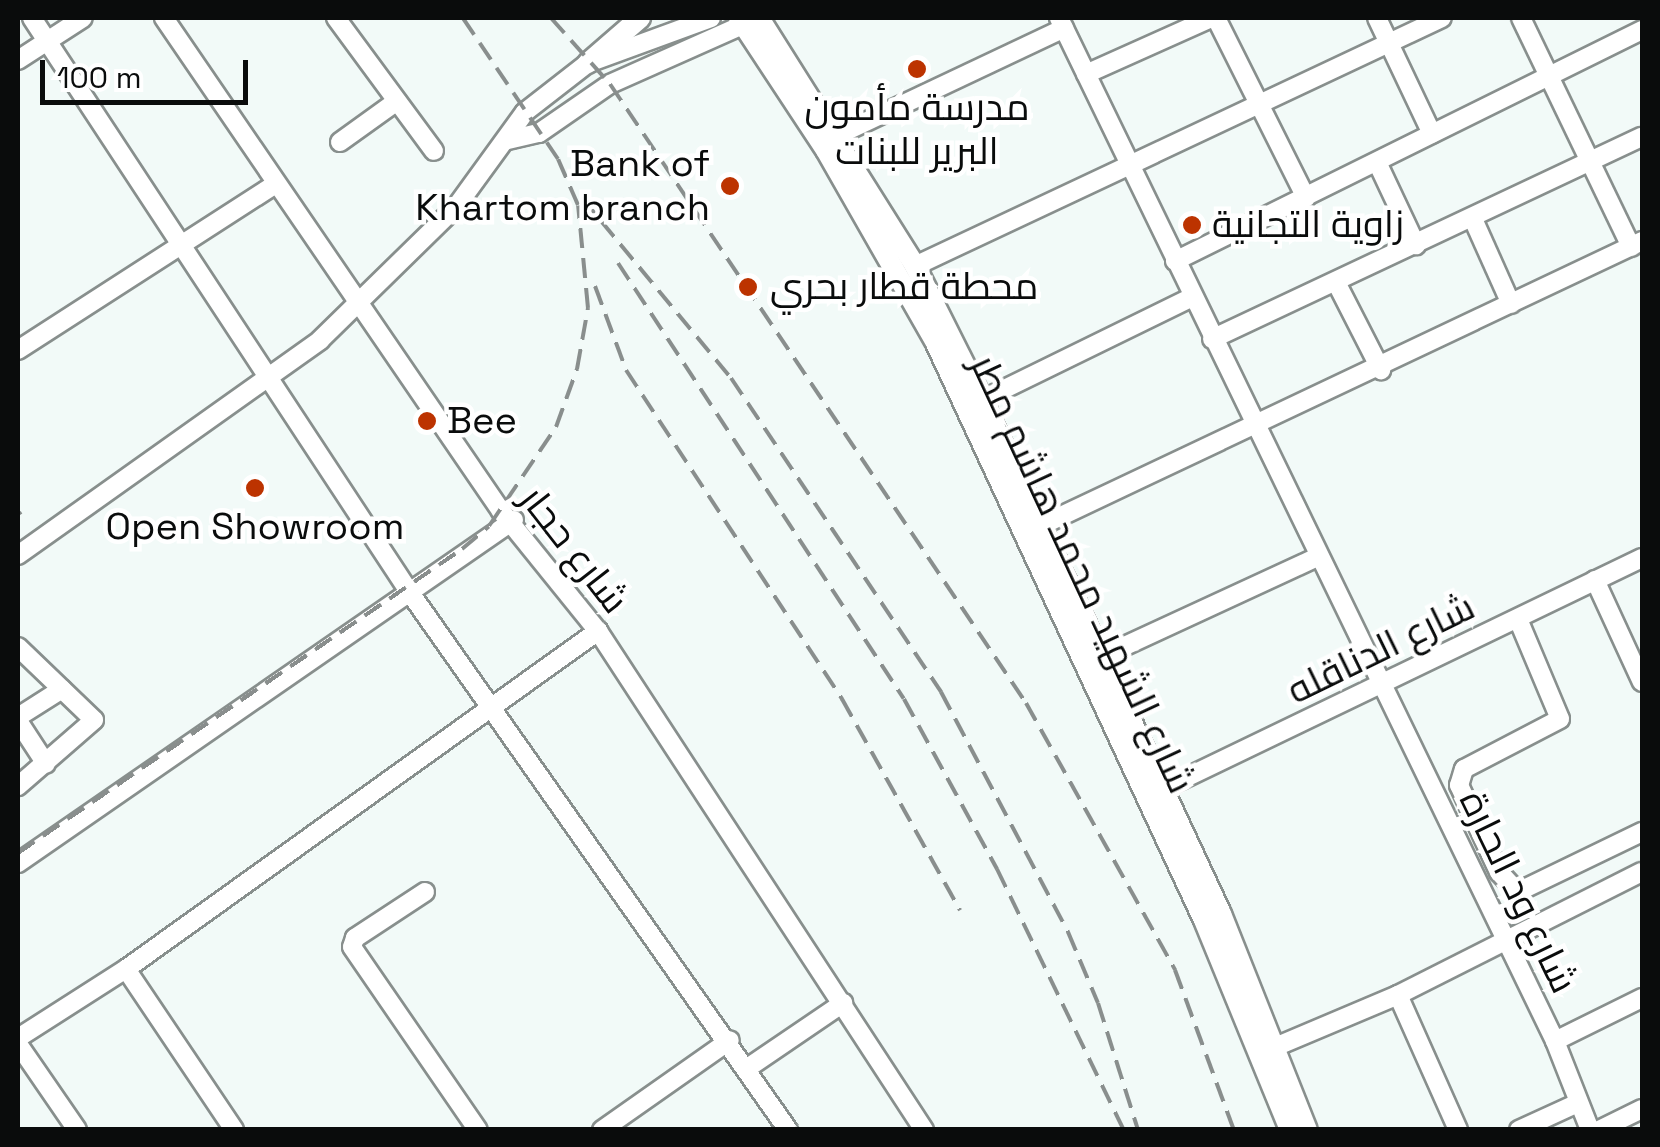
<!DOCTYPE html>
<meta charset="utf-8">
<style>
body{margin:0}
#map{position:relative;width:1660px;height:1147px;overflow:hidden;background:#f2faf8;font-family:"Space Grotesk",Cairo,sans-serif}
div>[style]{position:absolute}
.path>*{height:2.5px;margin-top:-1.25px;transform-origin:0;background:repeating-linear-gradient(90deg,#878c8b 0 8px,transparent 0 13px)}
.roads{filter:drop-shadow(2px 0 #888f8d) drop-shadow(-2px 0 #888f8d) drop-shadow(0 2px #888f8d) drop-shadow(0 -2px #888f8d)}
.minor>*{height:18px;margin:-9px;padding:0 9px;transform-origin:9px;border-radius:9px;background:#fff}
.major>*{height:20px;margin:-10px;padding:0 10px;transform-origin:10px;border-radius:10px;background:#fff}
.rail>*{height:4px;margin-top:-2px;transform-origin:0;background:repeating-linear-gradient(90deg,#898e8d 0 20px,transparent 0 30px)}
.dots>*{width:28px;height:28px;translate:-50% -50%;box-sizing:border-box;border:5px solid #fff;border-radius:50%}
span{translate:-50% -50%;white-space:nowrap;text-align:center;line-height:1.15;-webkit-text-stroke:9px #fff;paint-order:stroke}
.poi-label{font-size:38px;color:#0a0c0c}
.right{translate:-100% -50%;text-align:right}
.left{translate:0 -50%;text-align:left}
.street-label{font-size:38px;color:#0a0c0c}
.frame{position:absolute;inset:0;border:20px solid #0a0c0c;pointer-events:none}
.scale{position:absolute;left:40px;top:60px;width:208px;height:45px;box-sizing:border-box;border:5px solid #0a0c0c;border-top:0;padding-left:12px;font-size:30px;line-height:35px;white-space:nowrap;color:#0a0c0c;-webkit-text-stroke:8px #fff;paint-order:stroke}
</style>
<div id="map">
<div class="path">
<i style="left:18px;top:514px;width:4px;rotate:-34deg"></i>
</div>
<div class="roads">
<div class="minor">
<i style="left:32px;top:18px;width:681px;rotate:56.68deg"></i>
<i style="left:406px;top:587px;width:664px;rotate:54.87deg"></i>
<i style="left:164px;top:18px;width:597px;rotate:55.64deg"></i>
<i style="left:501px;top:511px;width:154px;rotate:51.1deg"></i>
<i style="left:598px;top:631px;width:596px;rotate:56.84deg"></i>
<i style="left:336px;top:18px;width:165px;rotate:53.6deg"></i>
<i style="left:1059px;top:18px;width:1137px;rotate:64.13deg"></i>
<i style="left:1555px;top:1041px;width:96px;rotate:68.5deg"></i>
<i style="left:1216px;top:18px;width:201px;rotate:63.4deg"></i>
<i style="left:1377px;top:18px;width:128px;rotate:64.6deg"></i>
<i style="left:1521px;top:18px;width:254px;rotate:64.3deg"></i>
<i style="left:18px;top:60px;width:77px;rotate:-32.9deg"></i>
<i style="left:1086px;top:74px;width:137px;rotate:-24.1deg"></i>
<i style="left:838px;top:135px;width:250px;rotate:-25.3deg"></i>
<i style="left:508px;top:140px;width:32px;rotate:-13deg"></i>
<i style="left:539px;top:133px;width:86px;rotate:-34.6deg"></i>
<i style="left:610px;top:84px;width:158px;rotate:-24deg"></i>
<i style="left:340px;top:142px;width:70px;rotate:-35.7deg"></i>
<i style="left:1377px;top:162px;width:92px;rotate:64.8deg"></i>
<i style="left:1473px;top:219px;width:93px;rotate:65.9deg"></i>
<i style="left:1175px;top:261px;width:521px;rotate:-26.32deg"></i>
<i style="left:915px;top:266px;width:582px;rotate:-25.2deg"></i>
<i style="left:1337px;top:284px;width:97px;rotate:62.9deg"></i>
<i style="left:1212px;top:339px;width:475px;rotate:-25.2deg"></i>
<i style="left:18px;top:350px;width:307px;rotate:-32.8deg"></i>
<i style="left:982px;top:400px;width:234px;rotate:-26.1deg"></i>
<i style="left:1040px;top:526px;width:666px;rotate:-25.33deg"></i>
<i style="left:18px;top:555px;width:371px;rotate:-35.4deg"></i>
<i style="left:320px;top:340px;width:190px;rotate:-44.4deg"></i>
<i style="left:456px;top:207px;width:117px;rotate:-54deg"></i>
<i style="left:525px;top:112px;width:80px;rotate:-37.9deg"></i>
<i style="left:588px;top:63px;width:131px;rotate:-20.1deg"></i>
<i style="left:1595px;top:580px;width:112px;rotate:65.3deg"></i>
<i style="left:1518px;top:619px;width:108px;rotate:67.2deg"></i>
<i style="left:1560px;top:719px;width:108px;rotate:152.5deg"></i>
<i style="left:1464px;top:769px;width:17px;rotate:107deg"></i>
<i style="left:1459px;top:785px;width:96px;rotate:65.3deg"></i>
<i style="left:1499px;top:872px;width:21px;rotate:47deg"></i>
<i style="left:1513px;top:887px;width:13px;rotate:4deg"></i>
<i style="left:1526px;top:888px;width:129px;rotate:-25.8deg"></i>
<i style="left:18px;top:647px;width:105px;rotate:43.8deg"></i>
<i style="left:94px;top:720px;width:101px;rotate:139deg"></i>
<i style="left:1101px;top:657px;width:238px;rotate:-24.8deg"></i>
<i style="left:18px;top:717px;width:52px;rotate:-32.5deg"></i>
<i style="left:18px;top:721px;width:51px;rotate:56.9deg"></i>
<i style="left:1152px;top:794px;width:544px;rotate:-25.72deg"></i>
<i style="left:18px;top:863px;width:603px;rotate:-34.67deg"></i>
<i style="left:425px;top:892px;width:84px;rotate:146.7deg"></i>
<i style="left:355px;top:938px;width:9px;rotate:108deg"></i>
<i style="left:352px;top:947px;width:222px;rotate:55.5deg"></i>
<i style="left:126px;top:969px;width:194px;rotate:56.1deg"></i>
<i style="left:1398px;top:995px;width:148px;rotate:66deg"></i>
<i style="left:18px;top:1038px;width:128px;rotate:-32.6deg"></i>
<i style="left:126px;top:969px;width:581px;rotate:-35.61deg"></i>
<i style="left:1555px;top:1041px;width:97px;rotate:-26.3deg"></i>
<i style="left:18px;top:1044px;width:104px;rotate:55.5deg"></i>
<i style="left:1275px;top:1047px;width:134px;rotate:-22.9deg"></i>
<i style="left:1398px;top:995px;width:273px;rotate:-26.8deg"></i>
<i style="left:749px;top:1067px;width:114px;rotate:-34.2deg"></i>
<i style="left:602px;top:1130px;width:156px;rotate:-35.1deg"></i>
<i style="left:1519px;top:1130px;width:65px;rotate:-24.6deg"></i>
<i style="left:1599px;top:1130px;width:48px;rotate:-26deg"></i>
</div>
<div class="major">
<i style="left:739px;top:18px;width:158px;rotate:56.6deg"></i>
<i style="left:826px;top:150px;width:220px;rotate:60.3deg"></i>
<i style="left:935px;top:341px;width:638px;rotate:65.08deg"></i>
<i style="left:1204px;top:920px;width:227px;rotate:67.7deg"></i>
<i style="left:759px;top:18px;width:293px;rotate:57.8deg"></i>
<i style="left:915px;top:266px;width:150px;rotate:63.4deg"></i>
<i style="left:982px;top:400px;width:567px;rotate:65.06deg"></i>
<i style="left:1221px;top:914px;width:232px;rotate:68.3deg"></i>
<i style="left:588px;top:63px;width:69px;rotate:-40.9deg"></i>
</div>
</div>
<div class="rail">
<i style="left:551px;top:18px;width:89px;rotate:48.2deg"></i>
<i style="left:610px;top:84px;width:746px;rotate:56.1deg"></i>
<i style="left:1026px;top:703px;width:306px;rotate:60.8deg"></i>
<i style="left:1175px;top:970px;width:171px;rotate:69.8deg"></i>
<i style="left:582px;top:198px;width:234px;rotate:50.4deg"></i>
<i style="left:731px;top:378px;width:378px;rotate:56.2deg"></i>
<i style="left:941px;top:692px;width:272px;rotate:62.1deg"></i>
<i style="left:1068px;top:932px;width:77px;rotate:67.1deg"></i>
<i style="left:1098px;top:1003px;width:133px;rotate:72.5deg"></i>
<i style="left:618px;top:263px;width:521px;rotate:56.74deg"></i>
<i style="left:904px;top:699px;width:194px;rotate:61.3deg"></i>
<i style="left:997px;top:869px;width:290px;rotate:64.1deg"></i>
<i style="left:595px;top:286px;width:90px;rotate:69.7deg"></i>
<i style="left:626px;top:370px;width:394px;rotate:56.7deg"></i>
<i style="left:842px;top:699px;width:242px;rotate:60.8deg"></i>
<i style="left:18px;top:853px;width:538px;rotate:-34.4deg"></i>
<i style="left:462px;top:549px;width:35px;rotate:-40deg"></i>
<i style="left:489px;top:526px;width:120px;rotate:-55.9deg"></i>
<i style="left:556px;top:427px;width:62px;rotate:-70.1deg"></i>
<i style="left:577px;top:369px;width:62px;rotate:-79.8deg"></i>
<i style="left:588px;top:308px;width:103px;rotate:-95.5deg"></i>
<i style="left:578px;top:205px;width:50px;rotate:-113.5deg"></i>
<i style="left:558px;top:159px;width:170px;rotate:-124deg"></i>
</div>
<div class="dots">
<i style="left:917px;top:69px;background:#bc3300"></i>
<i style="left:730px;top:186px;background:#bc3300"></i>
<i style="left:1192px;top:225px;background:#bc3300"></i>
<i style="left:748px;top:287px;background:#bc3300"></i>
<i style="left:427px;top:421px;background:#bc3300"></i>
<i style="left:255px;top:488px;background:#bc3300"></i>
</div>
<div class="poi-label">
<span style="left:917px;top:130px">مدرسة مأمون<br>البرير للبنات</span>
<span class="right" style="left:710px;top:186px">Bank of<br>Khartom branch</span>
<span class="left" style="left:1212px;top:225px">زاوية التجانية</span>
<span class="left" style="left:770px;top:287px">محطة قطار بحري</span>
<span class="left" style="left:447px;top:421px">Bee</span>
<span style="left:255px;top:527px">Open Showroom</span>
</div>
<div class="street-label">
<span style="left:574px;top:550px;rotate:52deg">شارع حجار</span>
<span style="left:1082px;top:574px;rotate:65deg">شارع الشهيد محمد هاشم مطر</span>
<span style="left:1381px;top:649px;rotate:-26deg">شارع الدناقله</span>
<span style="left:1518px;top:892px;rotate:64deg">شارع ود الحارة</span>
</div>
<div class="frame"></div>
<div class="scale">100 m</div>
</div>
